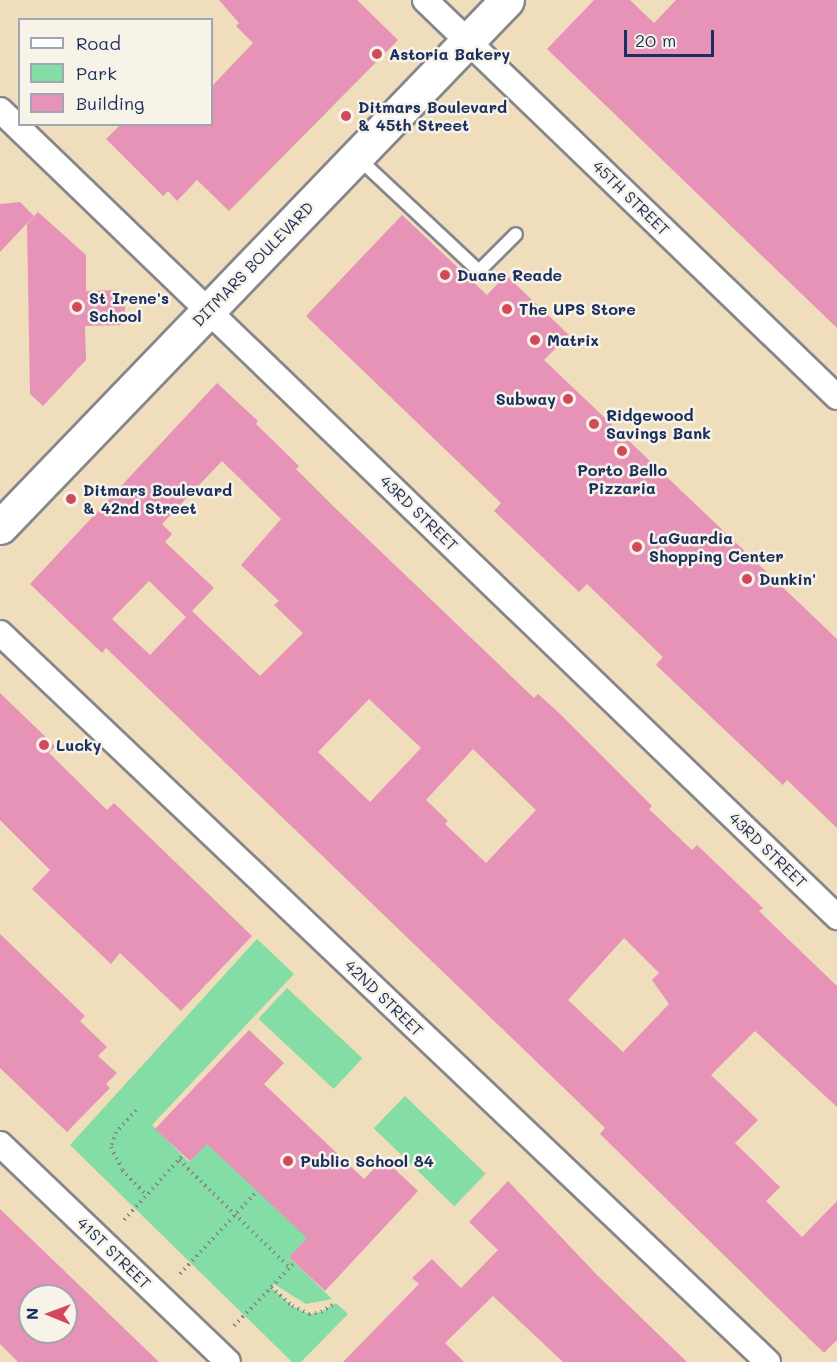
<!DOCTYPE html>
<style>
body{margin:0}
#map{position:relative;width:837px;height:1362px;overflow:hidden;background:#f0ddbc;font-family:Mali,sans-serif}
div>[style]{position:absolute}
.green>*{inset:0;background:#83dda4;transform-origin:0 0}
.building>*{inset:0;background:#e693b7}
.path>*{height:4px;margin-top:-2px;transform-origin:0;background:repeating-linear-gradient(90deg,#86868d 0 1.5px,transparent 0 6px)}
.roads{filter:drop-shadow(2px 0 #86868d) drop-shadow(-2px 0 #86868d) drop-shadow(0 2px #86868d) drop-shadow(0 -2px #86868d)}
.lane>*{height:12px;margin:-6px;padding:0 6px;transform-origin:6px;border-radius:6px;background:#fff}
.street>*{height:24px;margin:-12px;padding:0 12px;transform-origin:12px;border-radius:12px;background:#fff}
.secondary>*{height:33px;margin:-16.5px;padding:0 16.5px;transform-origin:16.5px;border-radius:16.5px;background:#fff}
.dots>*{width:16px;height:16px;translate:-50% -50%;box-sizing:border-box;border:3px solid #f7f3e8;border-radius:50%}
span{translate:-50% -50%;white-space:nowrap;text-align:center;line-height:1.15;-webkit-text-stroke:5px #f7f3e8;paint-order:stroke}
.poi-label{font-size:16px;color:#1b2f5e;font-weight:700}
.left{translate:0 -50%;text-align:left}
.right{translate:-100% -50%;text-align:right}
.street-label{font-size:16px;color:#1b2f5e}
.legend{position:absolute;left:18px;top:18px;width:195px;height:108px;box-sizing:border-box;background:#f7f3e8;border:2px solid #9fa5b1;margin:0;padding:8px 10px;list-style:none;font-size:18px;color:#1b2f5e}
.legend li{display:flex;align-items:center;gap:12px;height:30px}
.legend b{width:30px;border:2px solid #9fa5b1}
.north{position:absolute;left:18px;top:1284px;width:60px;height:60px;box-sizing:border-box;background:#f7f3e8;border:2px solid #9fa5b1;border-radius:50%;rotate:271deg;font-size:16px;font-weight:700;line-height:24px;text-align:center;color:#1b2f5e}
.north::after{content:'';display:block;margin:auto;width:21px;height:27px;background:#d1495b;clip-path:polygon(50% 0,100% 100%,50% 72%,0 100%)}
.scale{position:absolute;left:624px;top:30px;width:90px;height:27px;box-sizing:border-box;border:3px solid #1b2f5e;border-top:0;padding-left:8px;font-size:18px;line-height:21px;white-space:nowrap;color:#1b2f5e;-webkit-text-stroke:4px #f7f3e8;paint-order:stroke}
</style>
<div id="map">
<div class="green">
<i style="clip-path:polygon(257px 939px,294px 974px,152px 1125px,189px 1162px,209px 1141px,309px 1236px,289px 1257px,332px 1299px,306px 1304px,274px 1284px,271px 1287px,292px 1306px,309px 1314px,321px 1312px,336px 1303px,348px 1314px,301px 1362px,292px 1362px,70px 1145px)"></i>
<i style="left:287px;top:988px;width:103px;height:42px;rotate:43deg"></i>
<i style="left:405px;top:1096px;width:112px;height:45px;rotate:44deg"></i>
</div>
<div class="building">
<i style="clip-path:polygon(219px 0,357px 0,398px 40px,229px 211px,197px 180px,177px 201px,168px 191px,163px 196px,106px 139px,121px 124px,212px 124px,212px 86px,253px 43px,236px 26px,239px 23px)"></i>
<i style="clip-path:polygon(594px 0,630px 0,654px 23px,676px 0,837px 0,837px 328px,547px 49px)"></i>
<i style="clip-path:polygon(20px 202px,34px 216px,0 252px,0 204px)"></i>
<i style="clip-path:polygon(38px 212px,86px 255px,86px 291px,119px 290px,119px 295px,125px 295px,125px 320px,121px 320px,121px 325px,85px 326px,86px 360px,43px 406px,30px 394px,27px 224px)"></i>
<i style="clip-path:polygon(402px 215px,487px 295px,506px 275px,569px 335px,544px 360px,837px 639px,837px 828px,787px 780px,783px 785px,656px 665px,663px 657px,587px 584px,579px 592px,494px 511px,501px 503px,306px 316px)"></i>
<i style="clip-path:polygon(evenodd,217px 383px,258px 421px,256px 424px,299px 466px,296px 469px,331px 504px,534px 698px,538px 694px,558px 712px,652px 806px,649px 809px,692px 850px,697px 845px,742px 888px,763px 908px,759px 911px,837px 986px,837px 1107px,755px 1031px,711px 1075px,758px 1120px,735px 1143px,780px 1187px,766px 1201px,802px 1237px,837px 1201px,837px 1340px,824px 1353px,600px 1134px,605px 1128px,569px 1093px,106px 648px,102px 653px,30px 584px,217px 383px,222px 461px,281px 519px,241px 565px,279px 601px,274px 605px,303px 633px,260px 676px,192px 611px,214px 588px,165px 542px,172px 534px,162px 524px,222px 461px,217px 383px,149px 581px,186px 617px,150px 655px,112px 619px,149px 581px,217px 383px,369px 699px,421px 748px,370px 802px,318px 752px,369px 699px,217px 383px,473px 749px,536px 810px,486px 863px,445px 824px,448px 821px,426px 800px,473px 749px,217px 383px,624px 938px,659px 973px,652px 980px,669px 1004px,623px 1052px,568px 1000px,624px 938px)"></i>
<i style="clip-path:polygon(0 693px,55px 746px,49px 753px,107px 810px,114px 803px,252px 936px,181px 1011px,120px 953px,111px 964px,32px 889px,50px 870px,0 820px)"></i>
<i style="clip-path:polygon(0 934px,85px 1016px,80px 1021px,107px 1047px,98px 1056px,117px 1073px,106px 1084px,110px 1088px,67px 1132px,0 1068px)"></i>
<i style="clip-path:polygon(249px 1030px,284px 1063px,264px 1084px,364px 1179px,384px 1159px,418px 1191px,325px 1291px,289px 1257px,307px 1238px,207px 1144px,190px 1161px,155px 1129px)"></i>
<i style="clip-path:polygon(508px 1181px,597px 1275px,687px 1362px,563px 1362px,493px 1296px,445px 1343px,464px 1362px,343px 1362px,419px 1284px,412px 1278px,432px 1259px,461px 1288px,498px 1250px,469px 1222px)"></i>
<i style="clip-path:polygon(evenodd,0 1209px,26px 1234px,159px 1362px,18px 1362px,0 1344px,0 1209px,30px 1296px,66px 1296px,66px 1332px,30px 1332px,30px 1296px)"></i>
</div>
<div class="path">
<i style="left:136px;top:1110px;width:30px;rotate:132deg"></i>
<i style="left:116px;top:1132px;width:16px;rotate:108deg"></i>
<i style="left:111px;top:1147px;width:25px;rotate:64deg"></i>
<i style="left:122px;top:1170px;width:35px;rotate:46deg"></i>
<i style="left:179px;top:1160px;width:155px;rotate:44.2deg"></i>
<i style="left:124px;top:1220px;width:88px;rotate:-47.8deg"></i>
<i style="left:180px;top:1274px;width:113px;rotate:-47.1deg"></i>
<i style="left:271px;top:1287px;width:28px;rotate:42deg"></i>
<i style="left:292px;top:1306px;width:19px;rotate:25deg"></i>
<i style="left:309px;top:1314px;width:12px;rotate:-9deg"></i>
<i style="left:321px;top:1312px;width:17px;rotate:-31deg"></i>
<i style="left:234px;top:1326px;width:88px;rotate:-46.4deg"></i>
</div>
<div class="roads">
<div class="lane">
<i style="left:357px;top:157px;width:167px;rotate:43.1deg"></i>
<i style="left:479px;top:271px;width:52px;rotate:-45deg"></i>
</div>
<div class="street">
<i style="left:425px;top:0;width:572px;rotate:43.94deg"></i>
<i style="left:0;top:110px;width:1163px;rotate:43.95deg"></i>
<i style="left:0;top:633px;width:1059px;rotate:43.51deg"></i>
<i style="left:0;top:1144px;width:315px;rotate:43.7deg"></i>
</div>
<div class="secondary">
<i style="left:0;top:527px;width:731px;rotate:-46.11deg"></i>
</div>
</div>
<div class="dots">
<i style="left:377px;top:54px;background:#d1495b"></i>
<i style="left:346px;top:116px;background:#d1495b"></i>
<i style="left:445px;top:275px;background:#d1495b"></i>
<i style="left:77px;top:307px;background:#d1495b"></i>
<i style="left:507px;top:309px;background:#d1495b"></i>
<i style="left:535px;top:340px;background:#d1495b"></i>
<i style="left:568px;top:399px;background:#d1495b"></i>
<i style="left:594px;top:424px;background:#d1495b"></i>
<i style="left:622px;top:451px;background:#d1495b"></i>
<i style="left:71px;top:499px;background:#d1495b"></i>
<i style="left:637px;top:547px;background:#d1495b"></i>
<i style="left:747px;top:579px;background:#d1495b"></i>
<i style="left:44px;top:745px;background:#d1495b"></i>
<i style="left:288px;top:1161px;background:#d1495b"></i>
</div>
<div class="poi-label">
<span class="left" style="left:389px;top:54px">Astoria Bakery</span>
<span class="left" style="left:358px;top:116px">Ditmars Boulevard<br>&amp; 45th Street</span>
<span class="left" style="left:457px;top:275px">Duane Reade</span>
<span class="left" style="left:89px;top:307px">St Irene's<br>School</span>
<span class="left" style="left:519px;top:309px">The UPS Store</span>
<span class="left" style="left:547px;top:340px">Matrix</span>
<span class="right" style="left:556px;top:399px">Subway</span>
<span class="left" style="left:606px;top:424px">Ridgewood<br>Savings Bank</span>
<span style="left:622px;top:479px">Porto Bello<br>Pizzaria</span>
<span class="left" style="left:83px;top:499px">Ditmars Boulevard<br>&amp; 42nd Street</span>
<span class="left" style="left:649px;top:547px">LaGuardia<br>Shopping Center</span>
<span class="left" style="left:759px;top:579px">Dunkin'</span>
<span class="left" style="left:56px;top:745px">Lucky</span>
<span class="left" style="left:300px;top:1161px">Public School 84</span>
</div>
<div class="street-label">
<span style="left:631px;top:198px;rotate:44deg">45TH STREET</span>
<span style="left:253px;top:264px;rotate:-46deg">DITMARS BOULEVARD</span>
<span style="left:419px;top:513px;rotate:44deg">43RD STREET</span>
<span style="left:768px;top:850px;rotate:44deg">43RD STREET</span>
<span style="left:384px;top:998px;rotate:44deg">42ND STREET</span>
<span style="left:114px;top:1253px;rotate:44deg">41ST STREET</span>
</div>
<ul class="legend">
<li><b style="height:8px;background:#fff"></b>Road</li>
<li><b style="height:16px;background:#83dda4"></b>Park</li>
<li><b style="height:16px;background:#e693b7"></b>Building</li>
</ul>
<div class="north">N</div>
<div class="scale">20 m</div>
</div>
